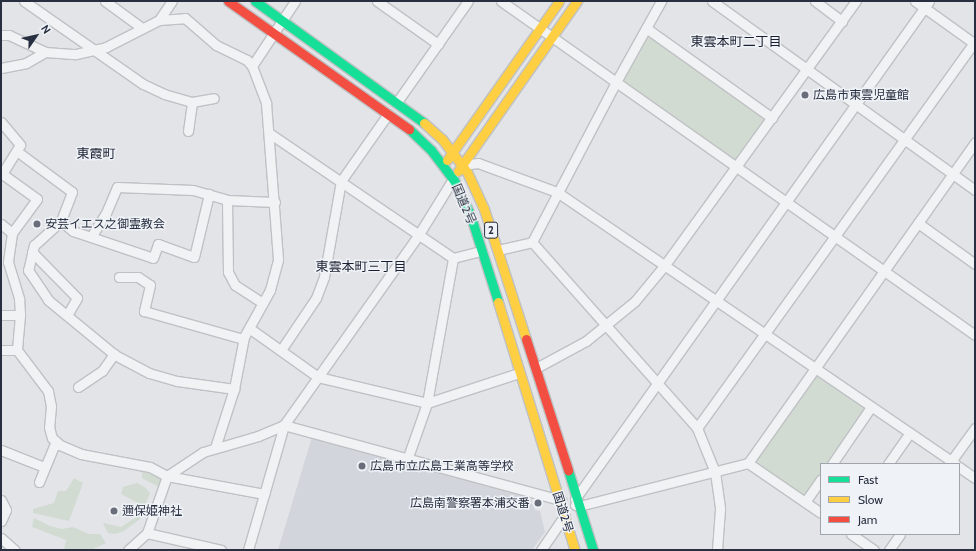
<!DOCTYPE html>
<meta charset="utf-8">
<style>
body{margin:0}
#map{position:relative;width:976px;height:551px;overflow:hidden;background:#e2e4e7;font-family:Cabin,"Noto Sans JP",sans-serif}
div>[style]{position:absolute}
.built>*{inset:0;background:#d2d5dc}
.green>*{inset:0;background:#d2dbd2}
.roads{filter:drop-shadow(1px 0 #bfc1c4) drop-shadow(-1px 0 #bfc1c4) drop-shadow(0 1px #bfc1c4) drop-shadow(0 -1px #bfc1c4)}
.street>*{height:9px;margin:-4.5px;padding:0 4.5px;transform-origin:4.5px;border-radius:4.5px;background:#f1f2f4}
.fast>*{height:9px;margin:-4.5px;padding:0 4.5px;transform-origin:4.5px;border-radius:4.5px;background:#16e098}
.slow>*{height:9px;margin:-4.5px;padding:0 4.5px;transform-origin:4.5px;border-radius:4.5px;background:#ffcf43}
.jam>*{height:9px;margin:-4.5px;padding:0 4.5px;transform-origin:4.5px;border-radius:4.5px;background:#f24e42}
.dots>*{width:11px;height:11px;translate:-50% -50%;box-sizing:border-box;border:2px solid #eff2f6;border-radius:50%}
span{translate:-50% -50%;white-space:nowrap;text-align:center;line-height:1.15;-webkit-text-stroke:3px #eff2f6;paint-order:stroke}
.shield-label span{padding:1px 3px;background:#eff2f6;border:1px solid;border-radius:3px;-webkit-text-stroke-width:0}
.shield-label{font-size:11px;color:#282f40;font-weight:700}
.poi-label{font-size:12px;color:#282f40}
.left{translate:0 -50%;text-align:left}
.right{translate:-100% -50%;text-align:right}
.street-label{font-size:12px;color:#282f40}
.neighbourhood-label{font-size:13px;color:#1b2031}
.frame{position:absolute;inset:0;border:2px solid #282f40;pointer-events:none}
.legend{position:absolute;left:820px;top:463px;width:140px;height:72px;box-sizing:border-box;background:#eff2f6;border:1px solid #9fa4ad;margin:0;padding:5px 7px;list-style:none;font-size:12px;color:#282f40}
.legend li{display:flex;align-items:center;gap:8px;height:20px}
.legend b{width:20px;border:1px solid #9fa4ad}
.north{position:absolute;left:16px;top:16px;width:40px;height:40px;-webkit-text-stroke:3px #eff2f6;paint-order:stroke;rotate:56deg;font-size:11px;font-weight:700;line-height:16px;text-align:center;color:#282f40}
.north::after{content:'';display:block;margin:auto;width:14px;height:18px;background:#282f40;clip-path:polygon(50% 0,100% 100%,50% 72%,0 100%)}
</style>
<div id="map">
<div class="built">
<i style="clip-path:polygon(312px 437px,530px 496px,535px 510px,540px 511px,545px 532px,532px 550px,278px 550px)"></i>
</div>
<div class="green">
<i style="clip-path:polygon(650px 33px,766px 117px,767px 121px,734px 161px,625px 83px,623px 78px,645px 35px)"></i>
<i style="clip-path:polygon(816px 374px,864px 407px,865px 410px,827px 464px,821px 464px,821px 473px,807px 493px,802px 494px,755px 461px,755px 458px)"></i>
<i style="clip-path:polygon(142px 471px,160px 478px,162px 482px,159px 487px,142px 478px)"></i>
<i style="clip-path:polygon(74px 478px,83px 483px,69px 521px,33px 513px,33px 509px,54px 503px,58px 491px,66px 491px)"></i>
<i style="clip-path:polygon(137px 483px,146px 488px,150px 493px,140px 519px,124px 531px,115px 534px,108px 533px,103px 523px,121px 527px,135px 518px,138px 503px,121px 494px,123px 487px)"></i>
<i style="clip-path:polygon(34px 518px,50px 526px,62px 529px,73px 527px,89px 534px,100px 534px,106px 543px,91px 550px,64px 550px,66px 540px,32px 527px)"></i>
</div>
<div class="roads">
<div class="street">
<i style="left:24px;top:1px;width:145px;rotate:34.9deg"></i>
<i style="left:143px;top:84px;width:23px;rotate:25deg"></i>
<i style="left:164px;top:94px;width:29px;rotate:16deg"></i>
<i style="left:192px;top:102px;width:22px;rotate:-10deg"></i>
<i style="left:105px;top:1px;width:46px;rotate:36.1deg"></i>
<i style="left:377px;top:1px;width:75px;rotate:35.2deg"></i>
<i style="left:501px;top:1px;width:580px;rotate:35.17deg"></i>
<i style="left:712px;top:1px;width:324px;rotate:35.7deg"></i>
<i style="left:815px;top:1px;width:34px;rotate:37deg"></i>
<i style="left:915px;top:1px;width:74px;rotate:35.6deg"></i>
<i style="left:159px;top:20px;width:26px;rotate:-4deg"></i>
<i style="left:185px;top:18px;width:41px;rotate:41.1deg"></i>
<i style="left:216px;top:45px;width:34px;rotate:26deg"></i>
<i style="left:247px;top:60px;width:8px;rotate:50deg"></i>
<i style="left:252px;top:66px;width:40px;rotate:69deg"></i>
<i style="left:266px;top:103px;width:157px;rotate:85.6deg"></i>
<i style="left:278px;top:260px;width:31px;rotate:105deg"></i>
<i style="left:270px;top:290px;width:54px;rotate:119deg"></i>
<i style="left:244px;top:337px;width:53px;rotate:100.9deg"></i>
<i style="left:234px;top:389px;width:62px;rotate:107.9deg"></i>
<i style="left:646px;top:28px;width:155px;rotate:35.5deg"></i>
<i style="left:1px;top:35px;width:8px"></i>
<i style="left:9px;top:35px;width:40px;rotate:25deg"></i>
<i style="left:45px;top:52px;width:31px;rotate:4deg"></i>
<i style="left:76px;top:54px;width:31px;rotate:-13deg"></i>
<i style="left:106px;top:47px;width:59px;rotate:-27deg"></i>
<i style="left:159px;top:20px;width:23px;rotate:-56deg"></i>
<i style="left:252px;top:66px;width:78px;rotate:-56.5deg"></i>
<i style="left:1px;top:68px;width:25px;rotate:-11deg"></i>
<i style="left:26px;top:63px;width:22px;rotate:-30deg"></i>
<i style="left:397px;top:102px;width:123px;rotate:-54.9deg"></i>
<i style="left:1px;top:122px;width:30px;rotate:50deg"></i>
<i style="left:20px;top:145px;width:34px;rotate:122deg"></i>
<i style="left:188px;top:131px;width:29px;rotate:-82deg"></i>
<i style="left:269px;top:133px;width:222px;rotate:34.2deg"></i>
<i style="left:453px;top:258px;width:29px;rotate:-14deg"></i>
<i style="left:18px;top:152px;width:67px;rotate:36.5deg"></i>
<i style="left:72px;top:192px;width:31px;rotate:111deg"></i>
<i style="left:61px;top:221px;width:36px;rotate:138deg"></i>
<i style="left:34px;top:245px;width:26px;rotate:103deg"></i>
<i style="left:28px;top:270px;width:36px;rotate:56deg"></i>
<i style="left:48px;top:300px;width:87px;rotate:39.4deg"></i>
<i style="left:115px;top:355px;width:38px;rotate:28deg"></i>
<i style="left:149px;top:373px;width:29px;rotate:16deg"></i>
<i style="left:177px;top:381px;width:58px;rotate:8deg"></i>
<i style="left:462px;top:165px;width:16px;rotate:-7deg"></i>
<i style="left:478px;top:163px;width:84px;rotate:20.2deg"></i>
<i style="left:557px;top:192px;width:482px;rotate:34.3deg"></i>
<i style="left:1px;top:173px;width:44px;rotate:35.8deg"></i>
<i style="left:37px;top:199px;width:42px;rotate:126.3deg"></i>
<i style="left:12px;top:233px;width:29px;rotate:98deg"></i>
<i style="left:8px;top:262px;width:39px;rotate:73deg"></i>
<i style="left:19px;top:299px;width:16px;rotate:86deg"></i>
<i style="left:20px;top:315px;width:35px;rotate:95deg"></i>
<i style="left:227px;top:200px;width:72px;rotate:89.2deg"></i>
<i style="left:228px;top:272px;width:15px;rotate:62deg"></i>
<i style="left:235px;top:285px;width:33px;rotate:33deg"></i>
<i style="left:61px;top:221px;width:16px;rotate:40deg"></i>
<i style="left:73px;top:231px;width:84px;rotate:18.6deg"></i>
<i style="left:153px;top:258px;width:15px;rotate:-70deg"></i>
<i style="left:158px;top:244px;width:38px;rotate:20deg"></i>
<i style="left:194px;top:257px;width:65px;rotate:-76.6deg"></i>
<i style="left:918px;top:223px;width:70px;rotate:35.7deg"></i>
<i style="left:1px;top:224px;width:14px;rotate:39deg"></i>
<i style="left:91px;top:237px;width:28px;rotate:-58deg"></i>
<i style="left:106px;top:213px;width:28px;rotate:-67deg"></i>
<i style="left:117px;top:187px;width:76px;rotate:2.3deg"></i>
<i style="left:193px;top:190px;width:35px;rotate:16deg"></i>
<i style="left:227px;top:200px;width:48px;rotate:2.4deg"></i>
<i style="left:532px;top:242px;width:181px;rotate:-62.3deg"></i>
<i style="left:616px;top:82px;width:93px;rotate:-60.9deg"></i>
<i style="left:498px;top:250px;width:35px;rotate:-13deg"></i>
<i style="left:532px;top:242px;width:249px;rotate:48.4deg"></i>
<i style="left:697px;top:428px;width:48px;rotate:67.8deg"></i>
<i style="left:715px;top:472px;width:37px;rotate:82deg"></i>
<i style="left:720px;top:509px;width:41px;rotate:94.2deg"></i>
<i style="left:32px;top:252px;width:64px;rotate:45.6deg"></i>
<i style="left:77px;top:298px;width:20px;rotate:120deg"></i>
<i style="left:119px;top:277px;width:19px"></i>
<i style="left:138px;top:277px;width:14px;rotate:34deg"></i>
<i style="left:150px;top:285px;width:27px;rotate:103deg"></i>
<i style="left:144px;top:311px;width:103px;rotate:15.8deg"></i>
<i style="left:1px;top:315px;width:19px"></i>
<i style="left:249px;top:328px;width:85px;rotate:35.4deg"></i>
<i style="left:318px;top:377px;width:112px;rotate:13.4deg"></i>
<i style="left:427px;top:403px;width:97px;rotate:-18.1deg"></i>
<i style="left:1px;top:350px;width:16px"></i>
<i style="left:17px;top:350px;width:51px;rotate:52.9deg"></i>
<i style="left:48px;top:391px;width:15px;rotate:79deg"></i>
<i style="left:51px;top:406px;width:21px;rotate:95deg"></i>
<i style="left:49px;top:427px;width:11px;rotate:75deg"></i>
<i style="left:52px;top:438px;width:11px;rotate:41deg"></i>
<i style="left:60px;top:445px;width:23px;rotate:23deg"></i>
<i style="left:81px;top:454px;width:70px;rotate:10.7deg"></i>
<i style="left:150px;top:467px;width:19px;rotate:28deg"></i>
<i style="left:167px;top:476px;width:99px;rotate:10.5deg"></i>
<i style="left:281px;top:350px;width:63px;rotate:-56.1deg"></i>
<i style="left:316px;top:298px;width:22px;rotate:-69deg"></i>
<i style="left:324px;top:277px;width:97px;rotate:-80deg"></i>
<i style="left:341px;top:181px;width:82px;rotate:-55deg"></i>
<i style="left:536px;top:368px;width:57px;rotate:-28.4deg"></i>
<i style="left:586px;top:341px;width:63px;rotate:-39.2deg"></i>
<i style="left:635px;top:301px;width:45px;rotate:-50.4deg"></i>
<i style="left:664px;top:266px;width:327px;rotate:-54.1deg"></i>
<i style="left:78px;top:387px;width:29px;rotate:-34deg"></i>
<i style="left:102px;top:371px;width:21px;rotate:-55deg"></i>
<i style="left:697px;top:428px;width:477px;rotate:-54.3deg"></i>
<i style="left:1px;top:450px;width:46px;rotate:21.6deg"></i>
<i style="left:408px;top:457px;width:57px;rotate:-70.6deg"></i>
<i style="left:427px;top:403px;width:147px;rotate:-79.8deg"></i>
<i style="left:748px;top:463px;width:88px;rotate:34.4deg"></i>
<i style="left:832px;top:464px;width:69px;rotate:-55.6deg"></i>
<i style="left:888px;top:464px;width:38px;rotate:-55deg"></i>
<i style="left:949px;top:464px;width:44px;rotate:-54.2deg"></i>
<i style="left:959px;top:467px;width:19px;rotate:35deg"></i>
<i style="left:39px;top:482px;width:44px;rotate:-67.5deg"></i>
<i style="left:575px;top:499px;width:611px;rotate:-54.59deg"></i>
<i style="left:1px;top:500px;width:11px;rotate:63deg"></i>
<i style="left:6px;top:510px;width:12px;rotate:114deg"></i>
<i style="left:805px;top:502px;width:28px;rotate:-55deg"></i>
<i style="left:575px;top:505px;width:4px;rotate:14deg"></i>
<i style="left:579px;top:506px;width:174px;rotate:-14.3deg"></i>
<i style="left:748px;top:463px;width:393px;rotate:-54.7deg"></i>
<i style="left:147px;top:533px;width:76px;rotate:12.9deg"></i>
<i style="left:851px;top:534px;width:28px;rotate:35deg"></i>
<i style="left:1px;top:538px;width:18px;rotate:41deg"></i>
<i style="left:128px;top:550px;width:25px;rotate:-42deg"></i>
<i style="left:147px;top:533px;width:60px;rotate:-70.7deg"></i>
<i style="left:167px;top:476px;width:43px;rotate:-33.7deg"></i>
<i style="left:203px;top:452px;width:57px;rotate:-16.2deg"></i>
<i style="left:258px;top:436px;width:28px;rotate:-23deg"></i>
<i style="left:284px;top:425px;width:287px;rotate:15.2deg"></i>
<i style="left:248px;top:550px;width:130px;rotate:-73.9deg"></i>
<i style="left:284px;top:425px;width:234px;rotate:-54.7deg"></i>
<i style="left:419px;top:234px;width:65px;rotate:-58.3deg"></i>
<i style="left:541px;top:550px;width:42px;rotate:-55.6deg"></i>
<i style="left:889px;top:550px;width:19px;rotate:-55deg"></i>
</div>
<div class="fast">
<i style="left:255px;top:1px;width:208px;rotate:35.8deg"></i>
<i style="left:409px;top:129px;width:30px;rotate:44deg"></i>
<i style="left:431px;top:150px;width:38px;rotate:53deg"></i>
<i style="left:454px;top:180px;width:38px;rotate:65deg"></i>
<i style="left:470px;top:214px;width:92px;rotate:72.3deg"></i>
<i style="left:568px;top:470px;width:84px;rotate:72.6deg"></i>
</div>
<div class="slow">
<i style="left:424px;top:123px;width:24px;rotate:42deg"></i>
<i style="left:442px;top:139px;width:41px;rotate:52.9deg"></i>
<i style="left:467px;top:172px;width:41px;rotate:65.3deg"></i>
<i style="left:484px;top:209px;width:137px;rotate:72.1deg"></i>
<i style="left:447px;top:160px;width:194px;rotate:-54.8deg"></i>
<i style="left:458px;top:171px;width:208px;rotate:-55deg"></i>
<i style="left:498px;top:302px;width:260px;rotate:72.8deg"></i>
</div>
<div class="jam">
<i style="left:228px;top:1px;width:222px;rotate:35.3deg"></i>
<i style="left:526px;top:339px;width:138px;rotate:72.2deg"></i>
</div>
</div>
<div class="dots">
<i style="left:805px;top:95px;background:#696e7a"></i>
<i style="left:37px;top:224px;background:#696e7a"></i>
<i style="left:362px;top:466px;background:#696e7a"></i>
<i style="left:538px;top:503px;background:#696e7a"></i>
<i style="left:114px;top:511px;background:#696e7a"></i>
</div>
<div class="shield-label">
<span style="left:491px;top:230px">2</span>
</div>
<div class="poi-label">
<span class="left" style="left:813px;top:95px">広島市東雲児童館</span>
<span class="left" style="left:45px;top:224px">安芸イエス之御霊教会</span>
<span class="left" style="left:370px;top:466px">広島市立広島工業高等学校</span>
<span class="right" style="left:530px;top:503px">広島南警察署本浦交番</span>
<span class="left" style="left:122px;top:511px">邇保姫神社</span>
</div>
<div class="street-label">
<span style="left:464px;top:204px;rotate:67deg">国道2号</span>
<span style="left:563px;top:512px;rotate:73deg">国道2号</span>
</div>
<div class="neighbourhood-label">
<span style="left:736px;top:41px">東雲本町二丁目</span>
<span style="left:96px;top:153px">東霞町</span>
<span style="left:361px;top:266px">東雲本町三丁目</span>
</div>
<div class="frame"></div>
<ul class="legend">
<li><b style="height:5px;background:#16e098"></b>Fast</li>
<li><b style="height:5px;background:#ffcf43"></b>Slow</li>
<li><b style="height:5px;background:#f24e42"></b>Jam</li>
</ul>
<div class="north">N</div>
</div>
